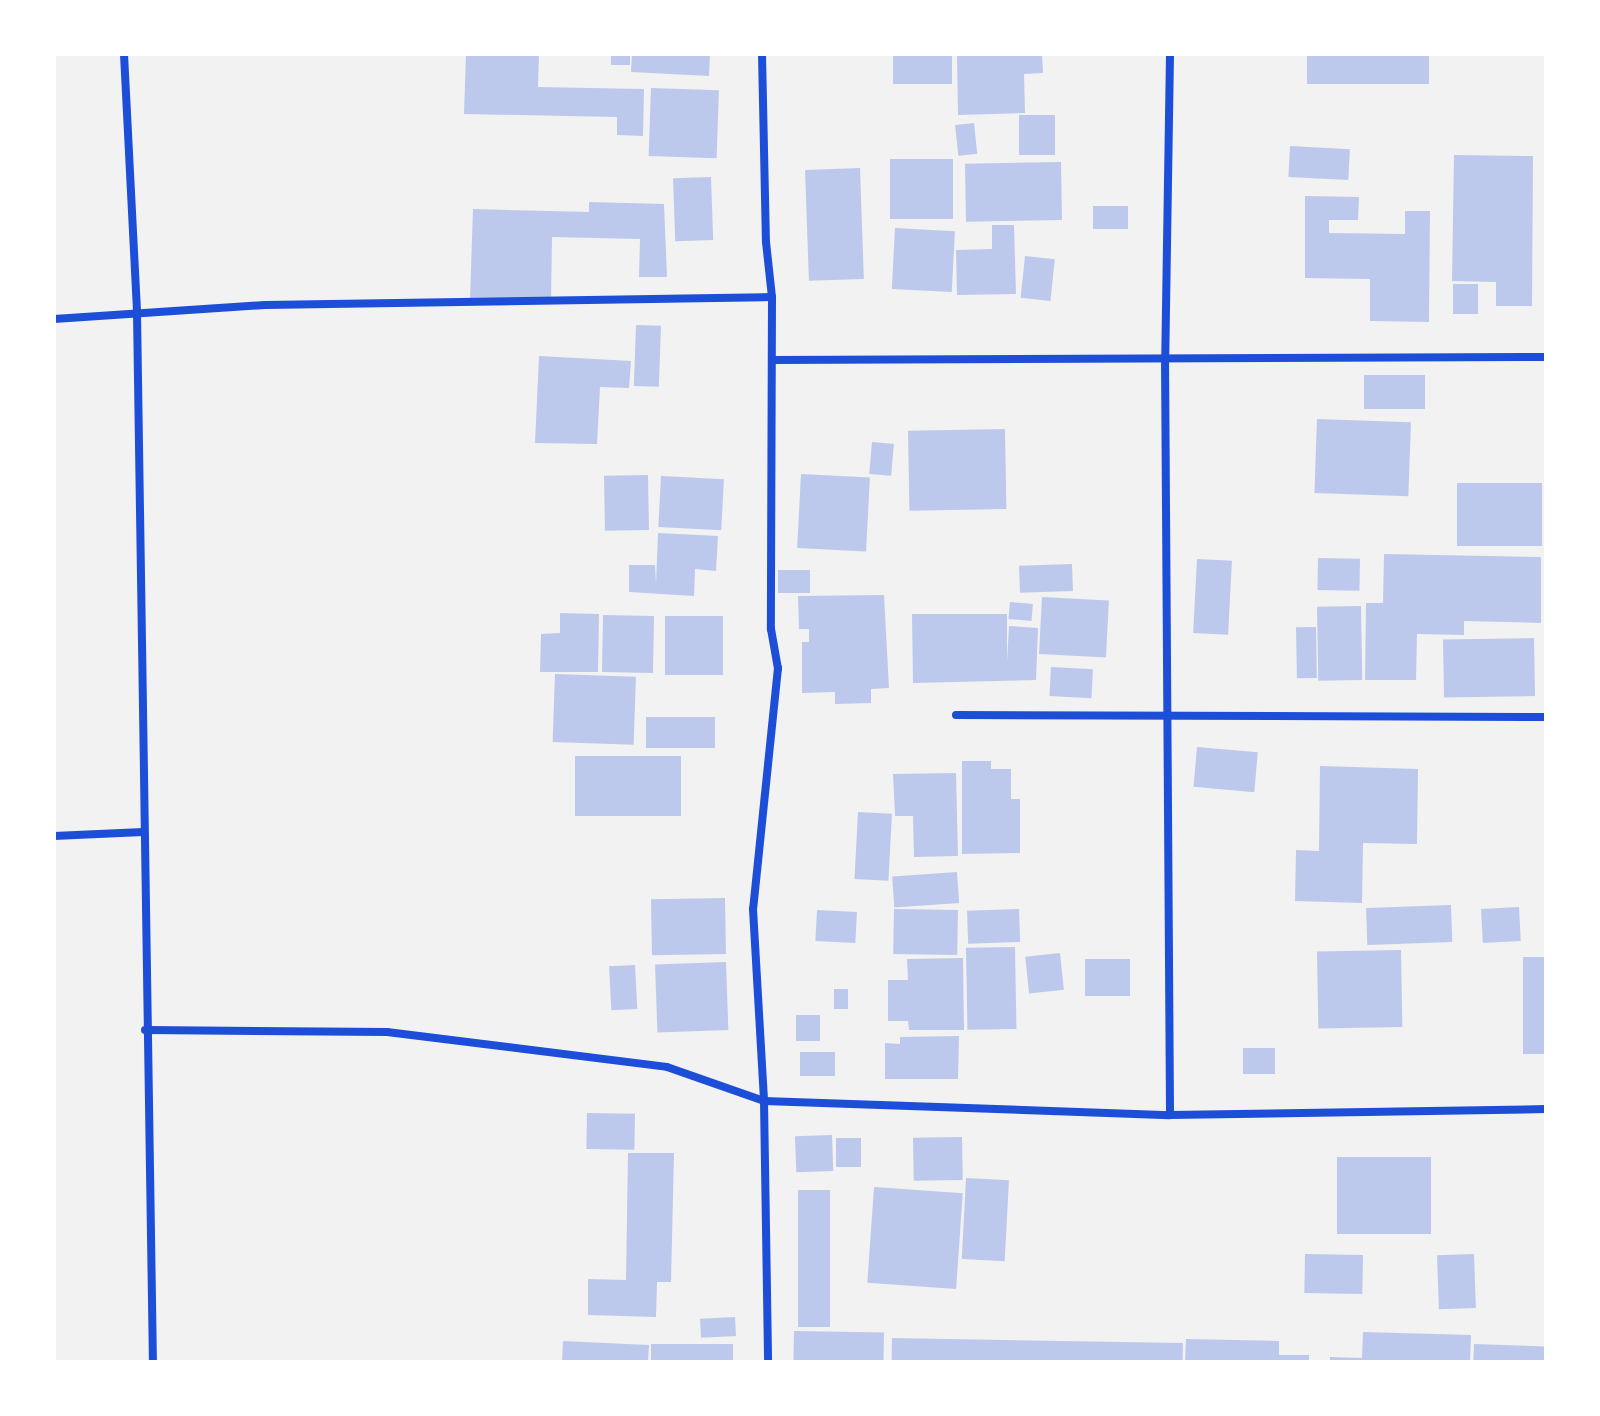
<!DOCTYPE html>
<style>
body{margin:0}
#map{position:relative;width:1600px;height:1416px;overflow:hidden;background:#f2f2f2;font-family:"Source Sans 3",sans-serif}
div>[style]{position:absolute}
.building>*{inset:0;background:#bdc9ec;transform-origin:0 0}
.minor>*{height:8px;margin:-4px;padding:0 4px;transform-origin:4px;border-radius:4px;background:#1d4ed8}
span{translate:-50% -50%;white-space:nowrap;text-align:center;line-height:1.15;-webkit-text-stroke:7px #fff;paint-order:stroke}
.frame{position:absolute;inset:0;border:56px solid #fff;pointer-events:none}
</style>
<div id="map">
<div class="building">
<i style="clip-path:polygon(466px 54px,539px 54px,538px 87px,644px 89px,643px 136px,617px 135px,617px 117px,464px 114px)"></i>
<i style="left:611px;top:54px;width:19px;height:11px"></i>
<i style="clip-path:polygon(632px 54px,710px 54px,709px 76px,631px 72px)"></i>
<i style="left:893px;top:54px;width:59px;height:30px"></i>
<i style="clip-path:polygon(957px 54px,1042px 54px,1043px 73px,1024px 74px,1025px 113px,958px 115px)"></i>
<i style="left:1307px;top:54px;width:122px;height:30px"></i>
<i style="left:651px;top:88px;width:68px;height:68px;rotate:2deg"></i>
<i style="left:1019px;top:115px;width:36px;height:40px"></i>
<i style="left:974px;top:123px;width:31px;height:19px;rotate:84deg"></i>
<i style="left:1290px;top:146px;width:60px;height:31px;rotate:3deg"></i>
<i style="clip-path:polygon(1454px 155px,1533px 156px,1532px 306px,1496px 306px,1496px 282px,1452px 281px)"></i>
<i style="left:890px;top:159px;width:63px;height:60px"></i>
<i style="left:1061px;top:162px;width:58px;height:96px;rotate:89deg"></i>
<i style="left:860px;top:168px;width:111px;height:55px;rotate:88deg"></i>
<i style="left:711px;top:177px;width:63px;height:38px;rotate:88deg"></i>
<i style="clip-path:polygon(1305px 196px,1359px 197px,1358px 220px,1329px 220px,1329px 233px,1405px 234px,1405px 211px,1430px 211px,1429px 322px,1370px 321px,1370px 279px,1305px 278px)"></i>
<i style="clip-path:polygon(589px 202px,664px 204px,667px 277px,639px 277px,640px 239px,552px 237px,551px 302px,470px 300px,473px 209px,589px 212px)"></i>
<i style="left:1128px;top:206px;width:23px;height:35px;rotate:90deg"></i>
<i style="clip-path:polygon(992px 225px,1014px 225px,1016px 294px,957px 295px,956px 250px,992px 249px)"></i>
<i style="left:895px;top:228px;width:60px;height:61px;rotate:3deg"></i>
<i style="left:1025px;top:256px;width:30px;height:42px;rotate:6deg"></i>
<i style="left:1478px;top:284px;width:30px;height:25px;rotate:90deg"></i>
<i style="left:636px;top:325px;width:25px;height:61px;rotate:2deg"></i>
<i style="clip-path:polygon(539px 356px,631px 361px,629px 388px,600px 387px,597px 444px,535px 443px)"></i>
<i style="left:1364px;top:375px;width:61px;height:34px"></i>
<i style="left:1317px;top:419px;width:94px;height:74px;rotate:2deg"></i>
<i style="left:1005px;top:429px;width:80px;height:97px;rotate:89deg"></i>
<i style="left:872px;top:442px;width:22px;height:32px;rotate:5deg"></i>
<i style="left:801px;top:474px;width:69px;height:74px;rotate:3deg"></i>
<i style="left:648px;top:475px;width:55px;height:44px;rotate:89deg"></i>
<i style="left:661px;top:476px;width:63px;height:51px;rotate:3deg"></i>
<i style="left:1542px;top:483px;width:63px;height:85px;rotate:90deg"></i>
<i style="clip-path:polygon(658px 533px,718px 536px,716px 571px,695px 569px,694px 596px,629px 592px,629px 565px,655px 565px,656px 584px)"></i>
<i style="clip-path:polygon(1384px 554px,1541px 557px,1541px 623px,1464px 621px,1464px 635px,1417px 634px,1416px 680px,1365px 680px,1366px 603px,1383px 603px)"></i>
<i style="left:1318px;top:558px;width:42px;height:32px;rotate:1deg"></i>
<i style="left:1197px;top:559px;width:35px;height:74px;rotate:3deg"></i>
<i style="left:1072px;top:564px;width:27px;height:53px;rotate:88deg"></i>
<i style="left:778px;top:570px;width:32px;height:23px"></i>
<i style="clip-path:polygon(884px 595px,889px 688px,871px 689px,871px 703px,835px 704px,835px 692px,802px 693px,802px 642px,809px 642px,809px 629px,799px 629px,798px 596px)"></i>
<i style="left:1042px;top:597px;width:67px;height:57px;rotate:3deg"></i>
<i style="left:1010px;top:602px;width:23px;height:17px;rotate:5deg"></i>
<i style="left:1361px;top:606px;width:74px;height:44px;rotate:89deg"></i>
<i style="clip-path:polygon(560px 613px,599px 614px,598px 672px,540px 672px,541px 634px,560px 633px)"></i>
<i style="clip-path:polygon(912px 614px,1007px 614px,1007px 661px,1009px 626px,1038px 628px,1036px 680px,913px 683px)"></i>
<i style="left:603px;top:615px;width:51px;height:57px;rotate:1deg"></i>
<i style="left:665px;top:616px;width:58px;height:59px"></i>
<i style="left:1316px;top:627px;width:51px;height:20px;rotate:89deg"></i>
<i style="left:1534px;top:638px;width:58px;height:91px;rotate:89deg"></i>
<i style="left:1051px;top:667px;width:42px;height:29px;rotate:3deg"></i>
<i style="left:555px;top:674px;width:81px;height:68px;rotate:2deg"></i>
<i style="left:715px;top:717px;width:31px;height:69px;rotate:90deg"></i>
<i style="left:1197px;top:747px;width:61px;height:40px;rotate:5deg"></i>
<i style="left:575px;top:756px;width:106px;height:60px"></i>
<i style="clip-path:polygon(962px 761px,991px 761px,991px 769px,1011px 769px,1011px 799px,1020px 799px,1020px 853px,962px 854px)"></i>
<i style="clip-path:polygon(1320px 766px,1418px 769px,1417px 844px,1363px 843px,1362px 903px,1295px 901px,1296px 850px,1319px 851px)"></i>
<i style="clip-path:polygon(956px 773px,958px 856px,914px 857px,913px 816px,895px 816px,893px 774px)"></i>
<i style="left:858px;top:812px;width:34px;height:67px;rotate:3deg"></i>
<i style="left:957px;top:872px;width:31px;height:65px;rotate:86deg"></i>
<i style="left:725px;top:898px;width:56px;height:74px;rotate:89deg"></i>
<i style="left:1451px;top:905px;width:37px;height:85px;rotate:88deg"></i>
<i style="left:1519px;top:907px;width:34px;height:38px;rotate:87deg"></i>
<i style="left:894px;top:909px;width:64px;height:45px;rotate:1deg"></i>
<i style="left:1019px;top:909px;width:33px;height:52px;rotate:88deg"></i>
<i style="left:817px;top:910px;width:40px;height:31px;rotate:3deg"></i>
<i style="left:1015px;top:947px;width:82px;height:49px;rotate:89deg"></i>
<i style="left:1401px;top:950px;width:77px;height:84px;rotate:89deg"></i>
<i style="left:1060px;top:953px;width:37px;height:35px;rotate:84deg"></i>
<i style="left:1523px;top:957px;width:23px;height:97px"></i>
<i style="clip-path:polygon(963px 958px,964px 1030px,909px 1030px,908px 1021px,888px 1021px,888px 980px,908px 980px,907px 959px)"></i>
<i style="left:1085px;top:959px;width:45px;height:37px"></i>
<i style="left:726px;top:962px;width:68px;height:71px;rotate:88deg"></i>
<i style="left:635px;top:965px;width:44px;height:26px;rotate:87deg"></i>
<i style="left:834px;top:989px;width:14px;height:20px"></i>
<i style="left:796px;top:1015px;width:24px;height:26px"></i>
<i style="clip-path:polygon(959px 1036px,958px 1079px,885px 1079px,885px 1043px,900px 1044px,900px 1037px)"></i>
<i style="left:1243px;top:1048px;width:32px;height:26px"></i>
<i style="left:800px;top:1052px;width:35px;height:24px"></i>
<i style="left:587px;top:1113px;width:48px;height:36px;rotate:1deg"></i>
<i style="left:832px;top:1135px;width:36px;height:37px;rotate:88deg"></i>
<i style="left:962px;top:1137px;width:43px;height:49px;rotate:89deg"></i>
<i style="left:836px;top:1138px;width:25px;height:29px"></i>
<i style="clip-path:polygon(628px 1153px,674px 1153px,671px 1282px,657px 1282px,656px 1317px,588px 1315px,588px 1279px,626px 1280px)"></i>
<i style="left:1337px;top:1157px;width:94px;height:77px"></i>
<i style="left:966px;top:1178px;width:43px;height:81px;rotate:3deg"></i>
<i style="left:874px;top:1187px;width:89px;height:96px;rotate:4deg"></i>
<i style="left:798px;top:1190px;width:32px;height:137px"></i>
<i style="left:1305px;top:1254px;width:58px;height:39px;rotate:1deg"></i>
<i style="left:1474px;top:1254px;width:54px;height:37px;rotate:88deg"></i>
<i style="left:735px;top:1317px;width:19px;height:35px;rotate:87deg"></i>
<i style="left:794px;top:1331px;width:90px;height:31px;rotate:1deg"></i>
<i style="clip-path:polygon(1363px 1332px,1471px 1335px,1470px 1362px,1330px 1362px,1330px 1357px,1362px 1358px)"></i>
<i style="left:892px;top:1338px;width:291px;height:24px;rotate:1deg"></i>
<i style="clip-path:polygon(1186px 1339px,1279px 1341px,1279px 1355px,1309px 1355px,1309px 1362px,1185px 1362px)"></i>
<i style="clip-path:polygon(563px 1341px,649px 1345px,648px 1362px,562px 1362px)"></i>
<i style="left:733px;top:1344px;width:18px;height:82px;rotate:90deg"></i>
<i style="left:1474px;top:1344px;width:72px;height:18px;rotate:2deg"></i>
</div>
<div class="minor">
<i style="left:124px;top:54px;width:259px;rotate:87.1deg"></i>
<i style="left:137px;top:313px;width:1049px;rotate:89.13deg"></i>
<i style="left:762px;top:54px;width:188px;rotate:88.8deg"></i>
<i style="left:766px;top:242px;width:55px;rotate:83.8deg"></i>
<i style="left:772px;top:297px;width:332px;rotate:90.2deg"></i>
<i style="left:771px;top:629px;width:40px;rotate:80deg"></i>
<i style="left:778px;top:668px;width:242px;rotate:95.9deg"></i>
<i style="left:753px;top:909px;width:192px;rotate:86.7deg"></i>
<i style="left:764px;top:1101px;width:261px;rotate:89.1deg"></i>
<i style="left:1170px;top:54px;width:303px;rotate:90.9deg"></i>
<i style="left:1165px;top:357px;width:758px;rotate:89.62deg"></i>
<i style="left:54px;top:319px;width:211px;rotate:-3.8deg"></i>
<i style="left:265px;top:305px;width:507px;rotate:-0.9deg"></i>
<i style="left:772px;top:360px;width:774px;rotate:-0.22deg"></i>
<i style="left:956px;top:715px;width:590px;rotate:0.19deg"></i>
<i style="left:54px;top:836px;width:89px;rotate:-2.6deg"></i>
<i style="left:145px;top:1030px;width:242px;rotate:0.5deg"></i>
<i style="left:387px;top:1032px;width:282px;rotate:7.1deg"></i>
<i style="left:667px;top:1067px;width:103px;rotate:19.3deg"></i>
<i style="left:764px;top:1101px;width:406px;rotate:2deg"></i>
<i style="left:1170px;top:1115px;width:376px;rotate:-0.9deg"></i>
</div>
<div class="frame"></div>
</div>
